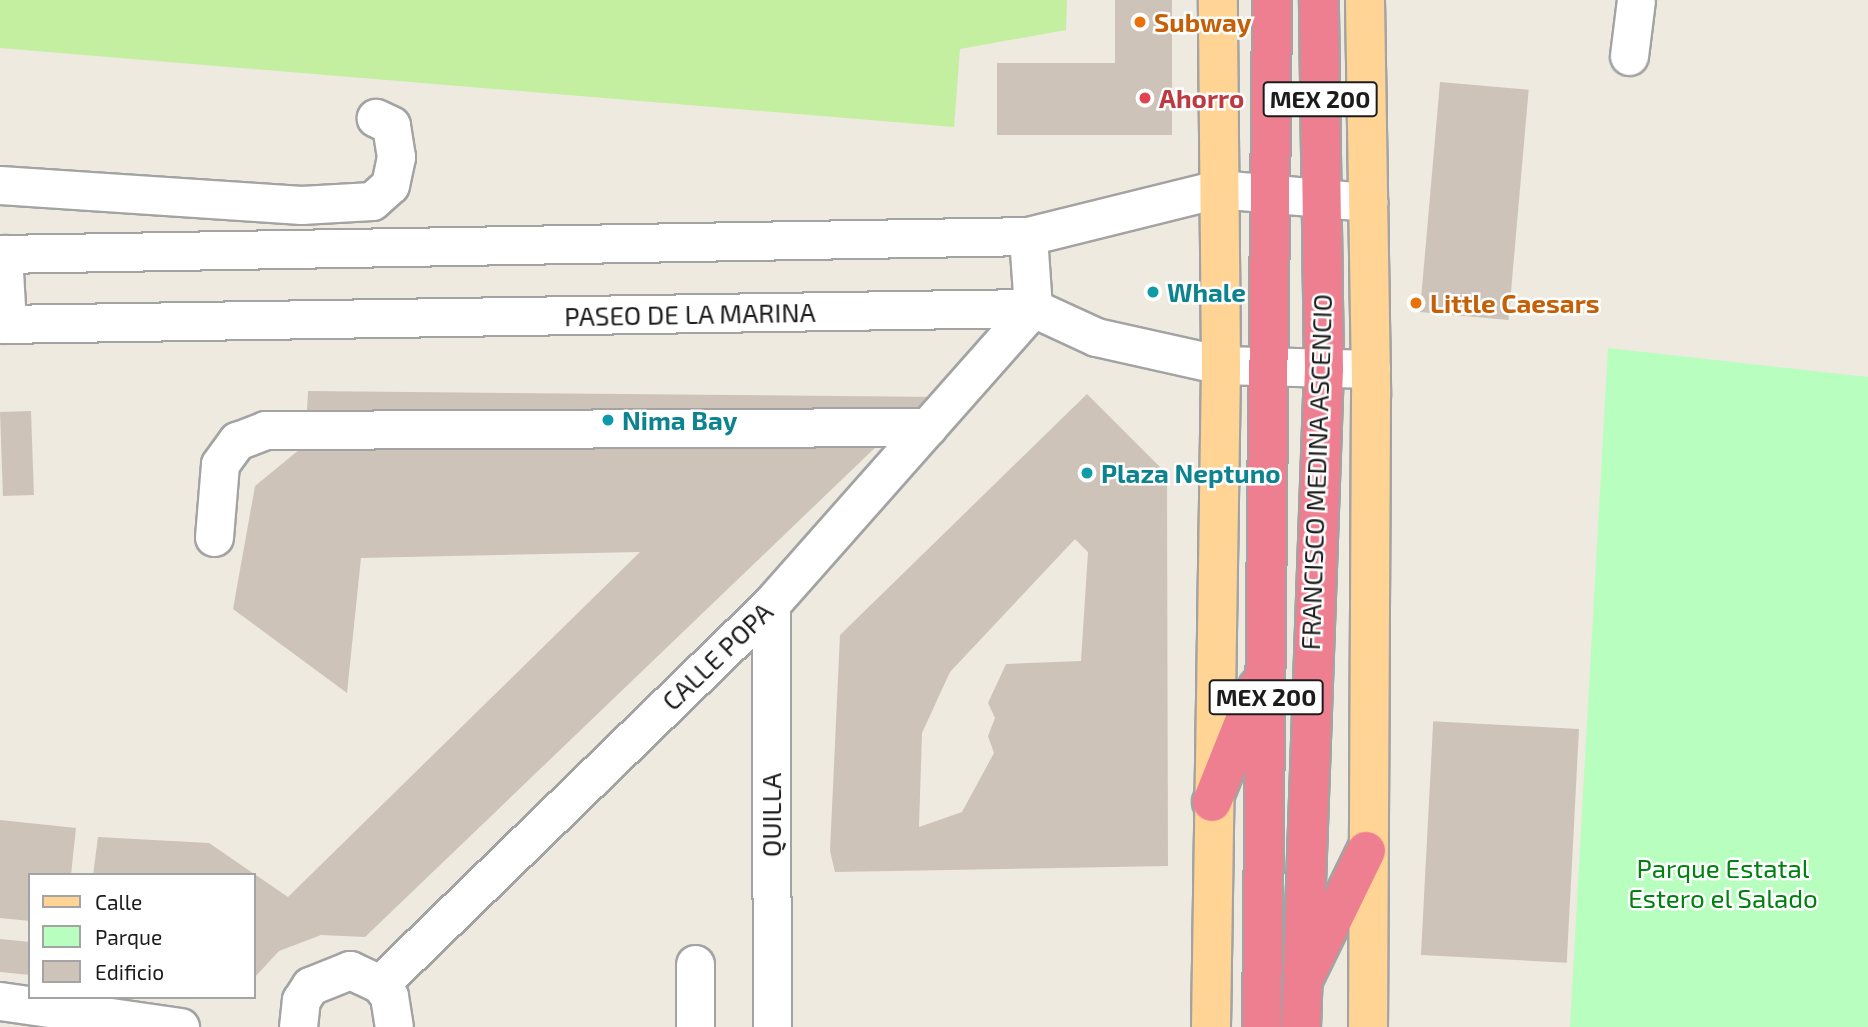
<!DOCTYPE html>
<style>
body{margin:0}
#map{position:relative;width:1868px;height:1027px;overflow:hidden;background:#eeeae0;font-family:"Exo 2",sans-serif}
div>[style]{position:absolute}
.grass>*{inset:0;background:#c4eea0}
.park>*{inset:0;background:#b7febf}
.building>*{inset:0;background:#cec3b9;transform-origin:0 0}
.roads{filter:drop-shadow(2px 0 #a3a3a3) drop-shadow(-2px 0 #a3a3a3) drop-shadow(0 2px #a3a3a3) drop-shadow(0 -2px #a3a3a3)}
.minor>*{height:37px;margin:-18.5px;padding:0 18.5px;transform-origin:18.5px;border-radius:18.5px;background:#fff}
.major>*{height:38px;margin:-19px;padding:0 19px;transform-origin:19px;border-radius:19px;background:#ffd494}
.highway>*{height:38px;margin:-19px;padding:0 19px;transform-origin:19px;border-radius:19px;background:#ee7f91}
.dots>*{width:19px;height:19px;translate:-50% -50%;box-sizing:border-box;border:4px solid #fff;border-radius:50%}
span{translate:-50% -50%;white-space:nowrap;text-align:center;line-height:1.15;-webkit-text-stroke:5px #fff;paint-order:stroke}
.shield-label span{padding:2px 5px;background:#fff;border:2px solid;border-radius:5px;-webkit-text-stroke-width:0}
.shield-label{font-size:24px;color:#1c1c1c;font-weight:700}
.food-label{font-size:26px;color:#c56008;font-weight:700}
.left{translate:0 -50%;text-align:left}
.health-label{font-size:26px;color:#be3a42;font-weight:700}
.culture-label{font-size:26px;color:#0d838f;font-weight:700}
.street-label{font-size:26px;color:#1c1c1c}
.park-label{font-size:26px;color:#018210}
.legend{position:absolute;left:28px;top:873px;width:228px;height:126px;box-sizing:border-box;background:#fff;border:2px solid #a4a4a4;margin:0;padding:9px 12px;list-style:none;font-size:21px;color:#1c1c1c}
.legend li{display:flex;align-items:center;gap:14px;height:35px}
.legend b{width:35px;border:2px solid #a4a4a4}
</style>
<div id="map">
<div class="grass">
<i style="clip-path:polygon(0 0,1067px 0,1066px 30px,960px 49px,954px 127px,0 48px)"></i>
</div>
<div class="park">
<i style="clip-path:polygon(1608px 348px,1868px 377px,1868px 1027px,1570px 1027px)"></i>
</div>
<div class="building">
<i style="clip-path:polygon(1115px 0,1172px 0,1172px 135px,997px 135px,997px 63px,1115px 63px)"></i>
<i style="left:1440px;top:82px;width:89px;height:231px;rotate:5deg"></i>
<i style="clip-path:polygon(308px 391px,941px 397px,880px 443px,365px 937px,321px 935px,279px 951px,254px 978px,254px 875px,93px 875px,98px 837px,209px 843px,288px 897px,640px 552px,361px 558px,347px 693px,233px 609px,255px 486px,305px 445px)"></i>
<i style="clip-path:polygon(evenodd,1087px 394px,1167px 474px,1168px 866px,835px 872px,830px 851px,840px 635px,1087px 394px,1075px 539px,1088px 552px,1081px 661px,1006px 664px,988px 703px,995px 718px,988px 736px,994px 753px,962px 812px,919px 827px,922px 733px,950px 672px,1075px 539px)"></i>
<i style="left:31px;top:411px;width:84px;height:31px;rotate:88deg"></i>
<i style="left:1579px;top:729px;width:234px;height:146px;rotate:93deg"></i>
<i style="clip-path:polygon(0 820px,76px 828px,71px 875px,30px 875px,30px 921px,0 918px)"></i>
<i style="clip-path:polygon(0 939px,30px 942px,30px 975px,0 972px)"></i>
</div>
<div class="roads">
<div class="minor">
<i style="left:1629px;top:56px;width:56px;rotate:-82.9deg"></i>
<i style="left:0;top:185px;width:302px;rotate:3.8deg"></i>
<i style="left:301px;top:205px;width:71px;rotate:-3.2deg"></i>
<i style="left:372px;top:201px;width:24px;rotate:-42deg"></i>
<i style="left:390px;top:185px;width:29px;rotate:-78deg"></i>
<i style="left:396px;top:157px;width:32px;rotate:-99deg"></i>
<i style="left:391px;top:125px;width:17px;rotate:-155deg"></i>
<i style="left:0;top:254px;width:1028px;rotate:-1deg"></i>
<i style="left:1028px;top:236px;width:196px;rotate:-13.9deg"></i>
<i style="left:1218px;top:189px;width:151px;rotate:5deg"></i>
<i style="left:3px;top:254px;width:70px;rotate:86.7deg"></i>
<i style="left:0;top:324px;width:1033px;rotate:-0.89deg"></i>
<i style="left:1033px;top:308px;width:69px;rotate:24.7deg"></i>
<i style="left:1096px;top:337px;width:128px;rotate:12.6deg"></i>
<i style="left:1221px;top:365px;width:150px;rotate:1.5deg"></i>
<i style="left:214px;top:537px;width:73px;rotate:-85.3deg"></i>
<i style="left:220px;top:464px;width:29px;rotate:-54deg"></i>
<i style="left:237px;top:441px;width:30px;rotate:-21deg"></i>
<i style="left:265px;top:430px;width:663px;rotate:-0.26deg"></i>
<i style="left:771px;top:604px;width:423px;rotate:89.9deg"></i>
<i style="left:695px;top:964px;width:63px;rotate:90deg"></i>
<i style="left:380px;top:984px;width:545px;rotate:-44.18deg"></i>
<i style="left:771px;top:604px;width:395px;rotate:-48.5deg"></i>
<i style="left:1033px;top:308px;width:72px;rotate:-94deg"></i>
<i style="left:0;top:1001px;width:182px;rotate:8.2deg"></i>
<i style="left:298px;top:1027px;width:27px;rotate:-84deg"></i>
<i style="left:301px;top:1000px;width:17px;rotate:-57deg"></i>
<i style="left:310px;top:986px;width:43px;rotate:-21.8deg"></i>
<i style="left:350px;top:970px;width:33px;rotate:25deg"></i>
<i style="left:380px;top:984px;width:15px;rotate:53deg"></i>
<i style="left:389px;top:996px;width:31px;rotate:81deg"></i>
</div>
<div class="major">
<i style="left:1365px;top:0;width:396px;rotate:89.1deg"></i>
<i style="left:1371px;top:396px;width:631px;rotate:90.27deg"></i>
<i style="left:1211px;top:1027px;width:662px;rotate:-89.13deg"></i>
<i style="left:1221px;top:365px;width:365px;rotate:-90.5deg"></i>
</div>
<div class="highway">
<i style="left:1212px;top:802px;width:124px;rotate:-68.2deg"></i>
<i style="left:1306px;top:974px;width:137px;rotate:-64deg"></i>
<i style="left:1262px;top:1027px;width:1027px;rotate:-89.44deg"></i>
<i style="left:1301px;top:1027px;width:658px;rotate:-88deg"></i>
<i style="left:1324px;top:369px;width:369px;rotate:-90.8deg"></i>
</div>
</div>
<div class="dots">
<i style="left:1140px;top:22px;background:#e8710a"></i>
<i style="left:1145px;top:98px;background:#e0444e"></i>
<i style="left:1153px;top:292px;background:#0f9aa8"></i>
<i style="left:1416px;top:303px;background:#e8710a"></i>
<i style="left:608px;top:420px;background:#0f9aa8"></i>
<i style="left:1087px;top:473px;background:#0f9aa8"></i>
</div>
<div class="shield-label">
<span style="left:1320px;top:99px">MEX 200</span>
<span style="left:1266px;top:697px">MEX 200</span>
</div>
<div class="food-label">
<span class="left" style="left:1154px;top:22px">Subway</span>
<span class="left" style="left:1430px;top:303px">Little Caesars</span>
</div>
<div class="health-label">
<span class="left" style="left:1159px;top:98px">Ahorro</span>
</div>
<div class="culture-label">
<span class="left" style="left:1167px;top:292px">Whale</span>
<span class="left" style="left:622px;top:420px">Nima Bay</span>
<span class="left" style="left:1101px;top:473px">Plaza Neptuno</span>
</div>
<div class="street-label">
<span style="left:690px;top:314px;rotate:-1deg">PASEO DE LA MARINA</span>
<span style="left:1316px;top:472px;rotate:-88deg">FRANCISCO MEDINA ASCENCIO</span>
<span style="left:717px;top:656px;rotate:-44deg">CALLE POPA</span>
<span style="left:771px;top:815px;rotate:-90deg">QUILLA</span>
</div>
<div class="park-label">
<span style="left:1723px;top:883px">Parque Estatal<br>Estero el Salado</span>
</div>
<ul class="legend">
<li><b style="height:9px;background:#ffd494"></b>Calle</li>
<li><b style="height:19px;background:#b7febf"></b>Parque</li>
<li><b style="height:19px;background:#cec3b9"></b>Edificio</li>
</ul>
</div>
